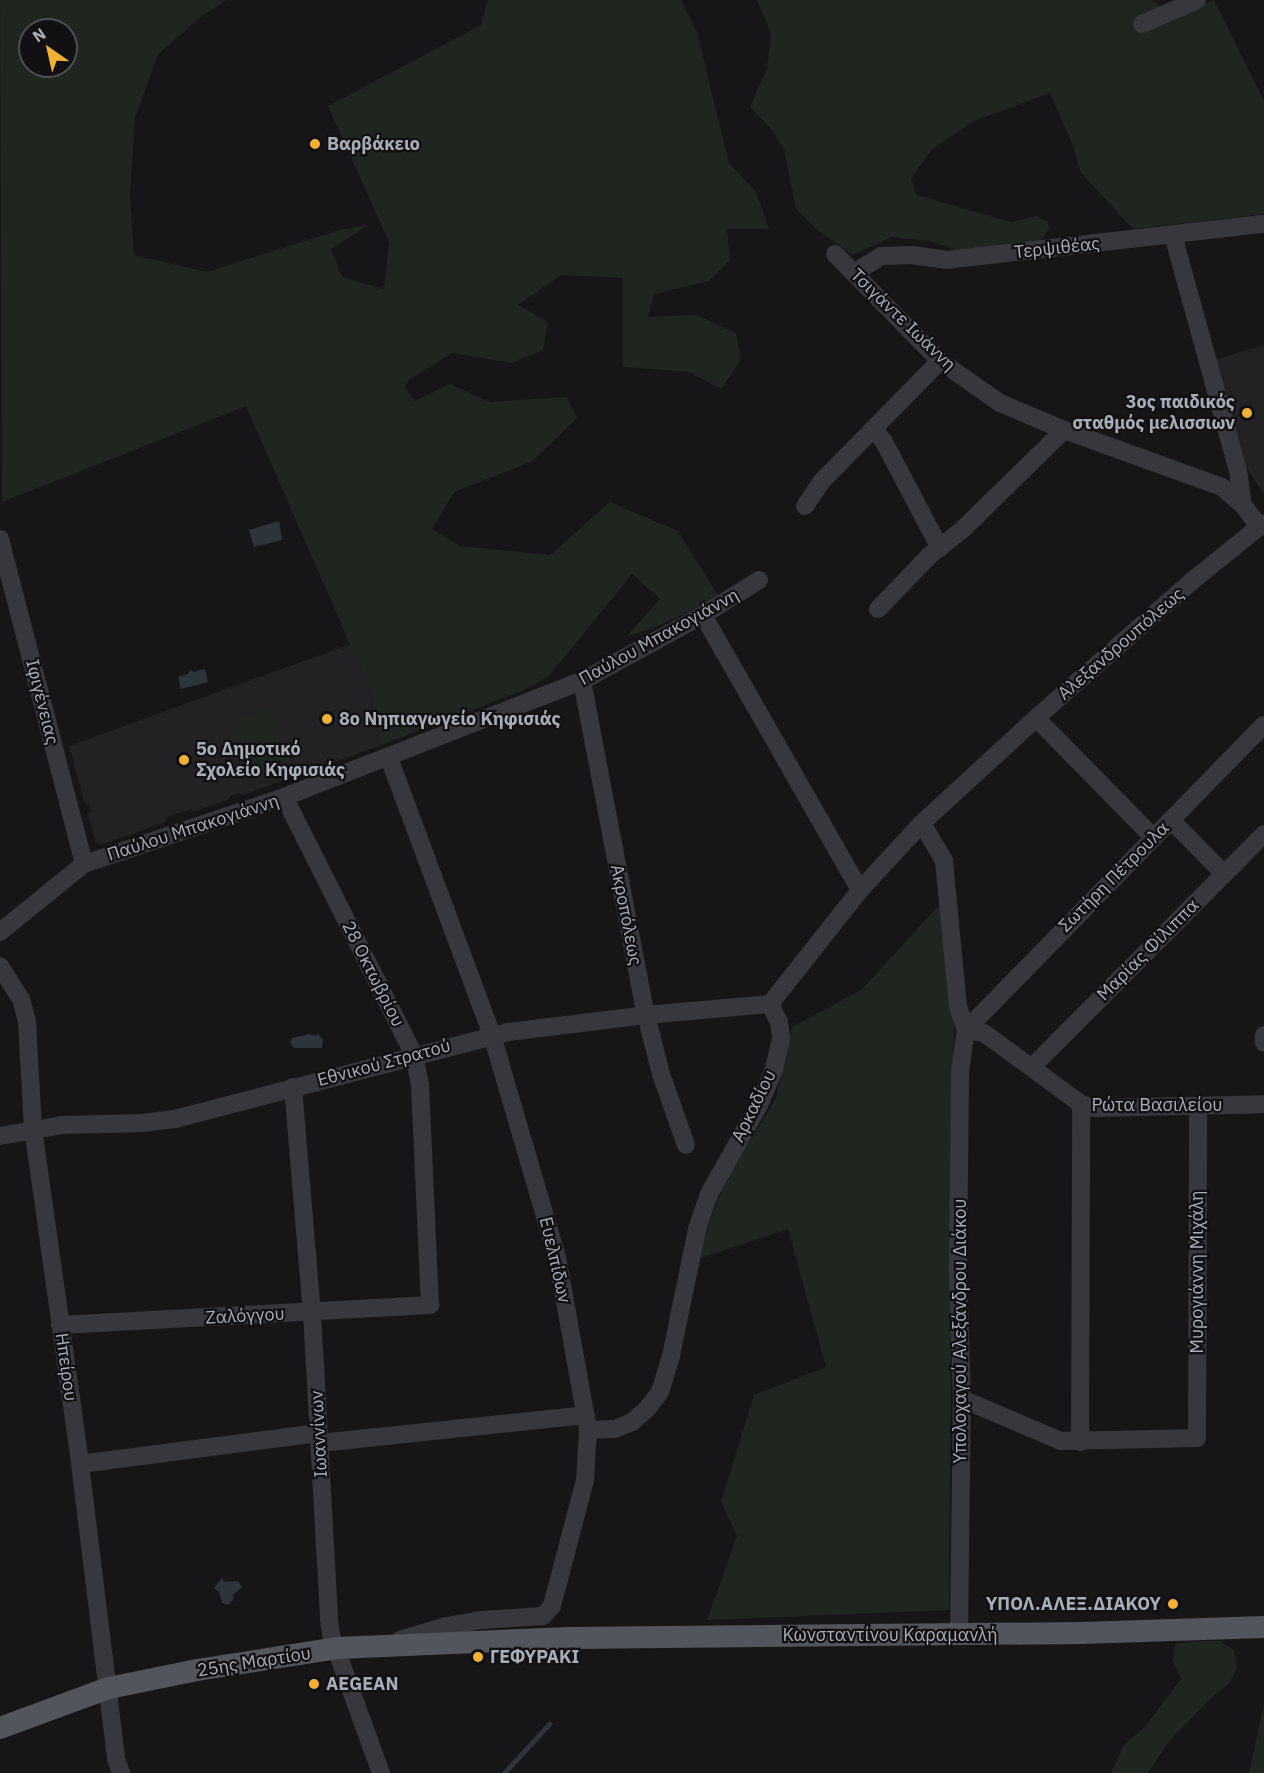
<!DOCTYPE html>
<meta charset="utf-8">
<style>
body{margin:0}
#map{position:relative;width:1264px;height:1773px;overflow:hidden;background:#161618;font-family:"IBM Plex Sans",sans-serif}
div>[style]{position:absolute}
.built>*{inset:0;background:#222225}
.green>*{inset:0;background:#1e261f;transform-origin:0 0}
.water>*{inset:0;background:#2c353c}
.stream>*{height:5px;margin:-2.5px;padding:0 2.5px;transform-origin:2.5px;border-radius:2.5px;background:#2c353c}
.minor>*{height:18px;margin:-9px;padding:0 9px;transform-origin:9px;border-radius:9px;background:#37383d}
.major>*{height:22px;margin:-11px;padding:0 11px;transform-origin:11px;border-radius:11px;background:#53555c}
.dots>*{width:16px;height:16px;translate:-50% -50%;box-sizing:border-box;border:3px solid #111113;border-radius:50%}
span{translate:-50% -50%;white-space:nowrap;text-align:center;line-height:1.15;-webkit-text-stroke:4.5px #111113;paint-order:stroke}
.poi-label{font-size:18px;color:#a8adb8;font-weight:700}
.left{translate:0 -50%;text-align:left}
.right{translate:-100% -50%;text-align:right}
.street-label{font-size:18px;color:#a8adb8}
.north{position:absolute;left:18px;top:18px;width:60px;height:60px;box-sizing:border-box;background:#111113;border:2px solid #4d4f55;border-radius:50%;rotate:326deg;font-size:16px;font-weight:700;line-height:24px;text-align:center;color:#a8adb8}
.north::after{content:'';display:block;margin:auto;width:21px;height:27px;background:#f2b134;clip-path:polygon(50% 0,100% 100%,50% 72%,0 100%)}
</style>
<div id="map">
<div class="built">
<i style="clip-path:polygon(1264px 345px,1264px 495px,1246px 466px,1215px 360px)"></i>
<i style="clip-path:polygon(351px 644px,370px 690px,379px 746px,243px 795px,239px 793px,230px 796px,228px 800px,192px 812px,191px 809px,165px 818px,166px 822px,101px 845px,96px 842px,87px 813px,91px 812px,89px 804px,85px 805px,69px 746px)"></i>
</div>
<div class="green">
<i style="clip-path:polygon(evenodd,0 0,227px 0,202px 16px,158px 54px,135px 118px,130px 196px,134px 255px,207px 272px,339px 230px,368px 225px,331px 249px,342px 277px,384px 289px,389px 242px,328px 106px,481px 25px,488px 0,681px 0,697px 32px,729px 163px,756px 192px,769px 229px,727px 229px,730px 260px,709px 281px,654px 294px,648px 317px,696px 315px,736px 333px,741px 360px,721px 389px,690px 372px,623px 367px,623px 278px,561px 275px,518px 305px,548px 322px,543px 350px,511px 363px,452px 353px,409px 380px,405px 388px,415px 401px,450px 384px,490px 402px,567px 397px,577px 418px,531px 462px,454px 492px,432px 529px,460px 546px,550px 555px,610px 502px,678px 531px,719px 597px,654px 628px,627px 636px,660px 599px,632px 574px,549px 676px,524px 690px,379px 746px,370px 690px,246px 406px,2px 502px,0 0,30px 30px,66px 30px,66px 66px,30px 66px,30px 30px)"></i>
<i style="clip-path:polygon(757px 0,1152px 0,1174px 19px,1214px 0,1264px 101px,1264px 214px,1133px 229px,1081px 173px,1072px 143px,1050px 93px,974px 121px,931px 150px,911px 179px,917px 195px,1011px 222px,1037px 216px,1048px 222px,1049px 229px,1039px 244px,964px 252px,928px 241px,892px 237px,853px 255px,816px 229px,796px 209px,784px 149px,771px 129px,750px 107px,767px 68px,771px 33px)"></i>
<i style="left:268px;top:709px;width:56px;height:36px;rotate:70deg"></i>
<i style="clip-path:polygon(945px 899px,954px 1010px,949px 1610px,707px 1620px,737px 1536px,721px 1502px,754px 1395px,826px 1367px,788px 1229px,698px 1259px,706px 1232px,725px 1182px,776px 1098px,792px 1027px,861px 990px)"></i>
<i style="clip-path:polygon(1200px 1641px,1220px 1641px,1234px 1650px,1237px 1667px,1230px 1683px,1210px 1699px,1167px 1744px,1148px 1773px,1111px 1773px,1124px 1745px,1144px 1728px,1181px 1679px,1173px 1661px,1175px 1644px)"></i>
<i style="clip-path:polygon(1264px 1704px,1264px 1773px,1249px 1773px,1262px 1713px)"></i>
</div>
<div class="water">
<i style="clip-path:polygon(279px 521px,282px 540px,254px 547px,249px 530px)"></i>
<i style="clip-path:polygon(205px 669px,208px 682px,181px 689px,178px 677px,188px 674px,190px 670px,194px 672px)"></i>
<i style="clip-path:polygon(310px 1034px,315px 1036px,318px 1034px,323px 1040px,322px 1048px,294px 1048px,290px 1042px,292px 1038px)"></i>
<i style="clip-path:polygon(222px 1578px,224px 1582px,238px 1581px,242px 1587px,233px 1595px,233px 1600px,228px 1605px,222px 1603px,219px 1592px,214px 1588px)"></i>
</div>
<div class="stream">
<i style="left:504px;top:1773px;width:67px;rotate:-47.4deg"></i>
</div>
<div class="minor">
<i style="left:1142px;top:24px;width:60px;rotate:-23.6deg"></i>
<i style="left:1173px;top:235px;width:245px;rotate:74.6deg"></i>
<i style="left:1238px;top:471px;width:34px;rotate:82deg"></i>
<i style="left:835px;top:254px;width:150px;rotate:45.5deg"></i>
<i style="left:940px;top:361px;width:73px;rotate:35deg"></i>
<i style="left:1000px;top:403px;width:69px;rotate:22.9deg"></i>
<i style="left:1064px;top:430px;width:168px;rotate:19.8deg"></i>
<i style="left:1222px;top:487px;width:28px;rotate:41deg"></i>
<i style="left:1243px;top:505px;width:26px;rotate:53deg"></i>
<i style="left:854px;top:273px;width:32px;rotate:-32deg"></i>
<i style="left:881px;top:256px;width:31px;rotate:-2deg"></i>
<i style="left:912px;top:255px;width:34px;rotate:8deg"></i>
<i style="left:946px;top:260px;width:320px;rotate:-6.5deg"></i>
<i style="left:874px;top:429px;width:16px;rotate:52deg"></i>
<i style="left:884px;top:442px;width:120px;rotate:62.2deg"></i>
<i style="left:805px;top:506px;width:29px;rotate:-56deg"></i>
<i style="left:821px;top:482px;width:170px;rotate:-45.5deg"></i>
<i style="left:0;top:539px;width:336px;rotate:75.5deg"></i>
<i style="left:878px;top:609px;width:74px;rotate:-46.1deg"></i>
<i style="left:929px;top:556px;width:43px;rotate:-38.5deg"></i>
<i style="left:963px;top:529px;width:141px;rotate:-44.4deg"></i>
<i style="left:703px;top:615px;width:317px;rotate:60.3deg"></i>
<i style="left:582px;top:681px;width:340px;rotate:79.2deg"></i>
<i style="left:646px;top:1015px;width:61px;rotate:75.7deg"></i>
<i style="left:661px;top:1074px;width:75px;rotate:70.6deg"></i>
<i style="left:1036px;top:718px;width:167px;rotate:45.5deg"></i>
<i style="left:389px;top:758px;width:296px;rotate:69.6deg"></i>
<i style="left:492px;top:1035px;width:231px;rotate:73.7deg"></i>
<i style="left:557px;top:1257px;width:176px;rotate:79.8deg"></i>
<i style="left:588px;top:1430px;width:50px;rotate:93.4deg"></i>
<i style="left:585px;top:1480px;width:130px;rotate:104.7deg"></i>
<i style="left:552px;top:1606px;width:13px;rotate:132deg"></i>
<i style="left:543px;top:1616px;width:62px;rotate:176.3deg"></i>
<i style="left:481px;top:1620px;width:36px;rotate:170deg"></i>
<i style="left:446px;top:1626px;width:48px;rotate:163.1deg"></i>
<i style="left:1171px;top:820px;width:74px;rotate:45.5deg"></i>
<i style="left:922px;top:823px;width:44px;rotate:59.9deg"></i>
<i style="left:944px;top:861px;width:146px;rotate:84.5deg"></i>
<i style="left:958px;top:1006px;width:25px;rotate:72deg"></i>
<i style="left:0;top:932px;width:108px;rotate:-39deg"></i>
<i style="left:84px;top:864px;width:211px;rotate:-18.5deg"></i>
<i style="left:284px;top:797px;width:320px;rotate:-21.3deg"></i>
<i style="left:582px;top:681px;width:138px;rotate:-28.6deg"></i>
<i style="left:703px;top:615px;width:66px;rotate:-32deg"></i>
<i style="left:0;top:966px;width:39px;rotate:58deg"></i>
<i style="left:21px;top:999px;width:24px;rotate:75deg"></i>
<i style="left:27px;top:1022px;width:106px;rotate:86.8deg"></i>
<i style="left:33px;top:1128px;width:339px;rotate:82deg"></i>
<i style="left:80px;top:1464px;width:297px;rotate:83deg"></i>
<i style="left:116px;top:1759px;width:15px;rotate:70deg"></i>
<i style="left:770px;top:1004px;width:145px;rotate:-51.7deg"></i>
<i style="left:860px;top:890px;width:91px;rotate:-47.2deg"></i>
<i style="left:922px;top:823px;width:155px;rotate:-42.6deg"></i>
<i style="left:1036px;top:718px;width:208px;rotate:-41.3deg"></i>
<i style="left:1192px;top:581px;width:92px;rotate:-38.9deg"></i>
<i style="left:966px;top:1030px;width:18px;rotate:9deg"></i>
<i style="left:984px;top:1033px;width:120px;rotate:36.2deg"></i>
<i style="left:1081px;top:1104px;width:14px;rotate:17deg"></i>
<i style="left:1094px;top:1108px;width:170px;rotate:-1.3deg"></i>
<i style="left:1264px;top:1035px;width:8px;rotate:90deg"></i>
<i style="left:1032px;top:1067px;width:329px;rotate:-45.1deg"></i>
<i style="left:293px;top:1087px;width:227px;rotate:85.2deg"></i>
<i style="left:312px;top:1313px;width:307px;rotate:86.8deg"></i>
<i style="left:329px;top:1620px;width:15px;rotate:82deg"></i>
<i style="left:331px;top:1635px;width:147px;rotate:70.1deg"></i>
<i style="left:0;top:1136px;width:64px;rotate:-9.9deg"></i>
<i style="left:63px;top:1125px;width:79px;rotate:-1.5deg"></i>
<i style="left:142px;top:1123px;width:33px;rotate:-7deg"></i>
<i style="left:175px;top:1119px;width:344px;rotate:-14.6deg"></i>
<i style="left:508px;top:1032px;width:139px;rotate:-7deg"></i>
<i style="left:646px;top:1015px;width:124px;rotate:-5.1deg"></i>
<i style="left:60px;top:1325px;width:371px;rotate:-3.1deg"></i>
<i style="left:430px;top:1305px;width:220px;rotate:-92.6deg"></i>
<i style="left:420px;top:1085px;width:31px;rotate:-101deg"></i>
<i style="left:414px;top:1055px;width:289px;rotate:-116.7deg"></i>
<i style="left:962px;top:1399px;width:108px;rotate:23deg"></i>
<i style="left:1061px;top:1441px;width:136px;rotate:-1.3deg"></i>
<i style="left:1197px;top:1438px;width:331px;rotate:-89.8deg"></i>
<i style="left:588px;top:1430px;width:27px;rotate:-2deg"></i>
<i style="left:615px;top:1429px;width:18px;rotate:-22deg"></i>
<i style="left:632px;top:1422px;width:20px;rotate:-41deg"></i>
<i style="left:647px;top:1409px;width:21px;rotate:-53deg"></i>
<i style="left:660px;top:1392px;width:38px;rotate:-73deg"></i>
<i style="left:671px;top:1356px;width:130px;rotate:-78.4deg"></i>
<i style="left:697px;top:1229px;width:37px;rotate:-71deg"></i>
<i style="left:709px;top:1194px;width:102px;rotate:-60.7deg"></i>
<i style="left:759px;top:1105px;width:39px;rotate:-67deg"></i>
<i style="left:774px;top:1069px;width:32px;rotate:-77deg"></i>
<i style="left:781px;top:1038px;width:16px;rotate:-97deg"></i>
<i style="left:779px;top:1022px;width:20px;rotate:-117deg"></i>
<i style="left:1080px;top:1442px;width:338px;rotate:-89.8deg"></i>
<i style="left:320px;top:1443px;width:267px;rotate:-6deg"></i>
<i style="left:80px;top:1464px;width:241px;rotate:-7.4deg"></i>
<i style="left:959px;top:1634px;width:235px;rotate:-89.3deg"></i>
<i style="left:962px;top:1399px;width:129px;rotate:-91.8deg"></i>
<i style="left:958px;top:1270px;width:199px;rotate:-89.4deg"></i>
<i style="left:960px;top:1071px;width:41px;rotate:-81.7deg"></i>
<i style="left:966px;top:1030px;width:426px;rotate:-45.7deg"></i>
</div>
<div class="major">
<i style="left:0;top:1728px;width:116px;rotate:-20.2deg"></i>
<i style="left:109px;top:1688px;width:90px;rotate:-11.6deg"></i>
<i style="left:197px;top:1670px;width:143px;rotate:-8.9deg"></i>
<i style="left:338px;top:1648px;width:232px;rotate:-2.5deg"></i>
<i style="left:570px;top:1638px;width:512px;rotate:-0.56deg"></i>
<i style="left:1082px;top:1633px;width:182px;rotate:-1.9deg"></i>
</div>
<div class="dots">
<i style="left:315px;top:144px;background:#f2b134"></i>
<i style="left:1247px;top:413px;background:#f2b134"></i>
<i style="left:327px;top:719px;background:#f2b134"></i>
<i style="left:184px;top:760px;background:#f2b134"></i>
<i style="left:1173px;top:1604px;background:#f2b134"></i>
<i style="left:478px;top:1657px;background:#f2b134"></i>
<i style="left:314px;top:1684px;background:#f2b134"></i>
</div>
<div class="poi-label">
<span class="left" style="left:327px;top:144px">Βαρβάκειο</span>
<span class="right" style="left:1235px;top:413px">3ος παιδικός<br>σταθμός μελισσιων</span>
<span class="left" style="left:339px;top:719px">8ο Νηπιαγωγείο Κηφισιάς</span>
<span class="left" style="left:196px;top:760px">5ο Δημοτικό<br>Σχολείο Κηφισιάς</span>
<span class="right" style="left:1161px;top:1604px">ΥΠΟΛ.ΑΛΕΞ.ΔΙΑΚΟΥ</span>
<span class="left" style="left:490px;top:1657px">ΓΕΦΥΡΑΚΙ</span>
<span class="left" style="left:326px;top:1684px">AEGEAN</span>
</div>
<div class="street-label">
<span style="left:1057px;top:248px;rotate:-6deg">Τερψιθέας</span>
<span style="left:903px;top:320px;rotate:44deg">Τσιγάντε Ιωάννη</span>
<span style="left:659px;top:637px;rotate:-29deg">Παύλου Μπακογιάννη</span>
<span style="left:1121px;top:644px;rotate:-41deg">Αλεξανδρουπόλεως</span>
<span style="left:42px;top:702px;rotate:76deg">Ιφιγένειας</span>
<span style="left:193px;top:828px;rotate:-18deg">Παύλου Μπακογιάννη</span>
<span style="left:1114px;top:877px;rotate:-45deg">Σωτήρη Πέτρουλα</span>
<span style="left:626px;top:915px;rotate:79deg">Ακροπόλεως</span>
<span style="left:1148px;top:950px;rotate:-45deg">Μαρίας Φίλιππα</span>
<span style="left:373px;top:974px;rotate:63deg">28 Οκτωβρίου</span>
<span style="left:384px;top:1063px;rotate:-15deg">Εθνικού Στρατού</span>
<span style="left:1157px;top:1105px">Ρώτα Βασιλείου</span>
<span style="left:754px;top:1106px;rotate:-64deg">Αρκαδίου</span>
<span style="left:555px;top:1260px;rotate:77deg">Ευελπίδων</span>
<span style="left:1197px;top:1272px;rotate:-90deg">Μυρογιάννη Μιχάλη</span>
<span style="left:245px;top:1316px;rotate:-3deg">Ζαλόγγου</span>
<span style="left:960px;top:1331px;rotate:-90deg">Υπολοχαγού Αλεξάνδρου Διάκου</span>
<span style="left:66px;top:1367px;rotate:82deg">Ηπείρου</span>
<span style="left:319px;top:1434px;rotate:-93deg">Ιωαννίνων</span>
<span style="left:890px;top:1635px">Κωνσταντίνου Καραμανλή</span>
<span style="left:254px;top:1662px;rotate:-9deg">25ης Μαρτίου</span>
</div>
<div class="north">N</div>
</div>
